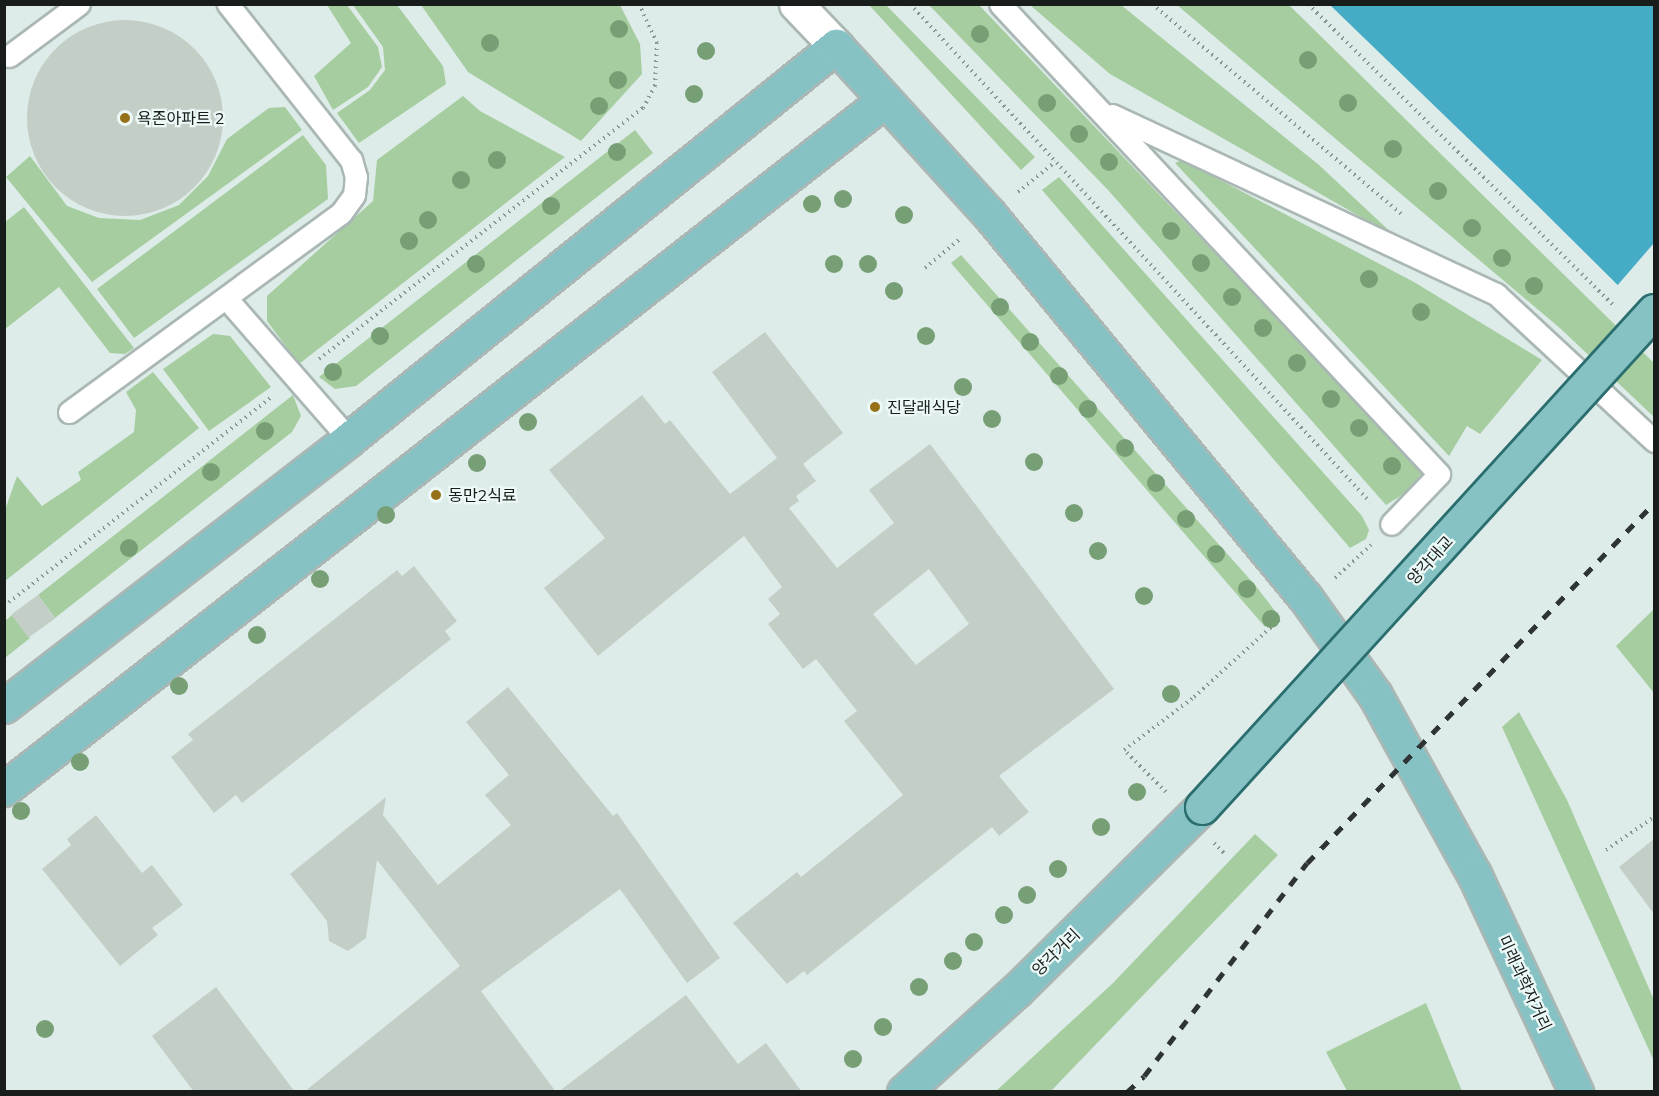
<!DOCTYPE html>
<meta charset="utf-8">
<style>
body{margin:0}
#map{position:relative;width:1659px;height:1096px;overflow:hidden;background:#deece9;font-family:Mulish,"Noto Sans KR",sans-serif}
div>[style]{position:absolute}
.green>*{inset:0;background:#a5cd9f}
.water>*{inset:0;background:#46acc6}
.pier>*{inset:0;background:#deece9}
.building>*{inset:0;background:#c3cec7;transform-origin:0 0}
.round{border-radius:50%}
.path>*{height:4px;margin-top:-2px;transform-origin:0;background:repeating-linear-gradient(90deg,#8a9492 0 1.5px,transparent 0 6px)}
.roads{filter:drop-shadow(2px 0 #aab7b4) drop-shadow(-2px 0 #aab7b4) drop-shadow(0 2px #aab7b4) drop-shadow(0 -2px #aab7b4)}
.service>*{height:21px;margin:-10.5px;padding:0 10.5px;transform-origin:10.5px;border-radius:10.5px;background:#fff}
.secondary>*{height:33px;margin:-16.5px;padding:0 16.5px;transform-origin:16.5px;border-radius:16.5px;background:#fff}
.primary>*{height:33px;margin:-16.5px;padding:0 16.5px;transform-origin:16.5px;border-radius:16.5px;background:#86c2c4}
.rail>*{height:4.5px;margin-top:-2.25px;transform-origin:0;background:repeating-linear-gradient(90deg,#2e3433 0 10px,transparent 0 20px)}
.bridges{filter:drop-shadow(2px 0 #2b6e6f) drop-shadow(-2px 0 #2b6e6f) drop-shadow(0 2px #2b6e6f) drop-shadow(0 -2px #2b6e6f)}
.primary-bridge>*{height:33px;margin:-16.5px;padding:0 16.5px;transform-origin:16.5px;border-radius:16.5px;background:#86c2c4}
.trees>*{width:18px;height:18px;margin:-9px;border-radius:50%;background:#769f75}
.dots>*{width:16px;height:16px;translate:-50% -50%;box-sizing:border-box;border:3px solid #ecf9f6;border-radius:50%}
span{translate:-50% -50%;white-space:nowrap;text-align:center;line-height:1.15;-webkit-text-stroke:4.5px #ecf9f6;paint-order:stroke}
.poi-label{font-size:16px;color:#181d1c}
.left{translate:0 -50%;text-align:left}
.street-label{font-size:16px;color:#181d1c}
.frame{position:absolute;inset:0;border:6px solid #181d1c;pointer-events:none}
</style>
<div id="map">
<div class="green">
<i style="clip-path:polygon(327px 5px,347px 5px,378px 47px,382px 67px,368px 87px,333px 110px,314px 76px,351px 43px)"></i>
<i style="clip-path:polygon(353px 5px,397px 5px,443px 66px,446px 84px,359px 143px,337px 113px,370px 90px,385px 70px,383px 47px)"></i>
<i style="clip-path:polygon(421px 5px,620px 5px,640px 44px,642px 74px,581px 141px,468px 72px)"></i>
<i style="clip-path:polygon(869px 5px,886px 5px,1035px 157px,1021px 170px)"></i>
<i style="clip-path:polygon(929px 5px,979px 5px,1423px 472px,1405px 493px,1386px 505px,1108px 190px)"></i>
<i style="clip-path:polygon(1030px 5px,1121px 5px,1319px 165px,1396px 237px,1110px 74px)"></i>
<i style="clip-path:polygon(1177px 5px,1289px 5px,1654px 363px,1654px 417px,1561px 329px)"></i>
<i style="clip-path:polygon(463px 96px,480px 111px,565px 157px,299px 364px,267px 321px,267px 296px,373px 201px,377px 160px)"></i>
<i style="clip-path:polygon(285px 107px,302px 130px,92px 282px,6px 177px,30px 156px,67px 206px,99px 218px,140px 220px,179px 205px,208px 176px,227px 139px,269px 108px)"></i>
<i style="clip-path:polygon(635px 130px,653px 153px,356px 386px,335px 389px,319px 377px)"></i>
<i style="clip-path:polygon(303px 135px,326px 165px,328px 199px,134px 338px,97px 289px)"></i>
<i style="clip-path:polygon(1182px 160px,1414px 282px,1542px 360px,1480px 434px,1467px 426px,1449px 456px,1175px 163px)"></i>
<i style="clip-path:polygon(1059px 177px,1362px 516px,1369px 530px,1366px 539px,1350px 548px,1042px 190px)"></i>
<i style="clip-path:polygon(24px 207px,134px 348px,125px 354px,110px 353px,59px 287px,5px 329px,5px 222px)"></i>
<i style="clip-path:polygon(961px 255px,1255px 585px,1279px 616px,1265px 627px,951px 263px)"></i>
<i style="clip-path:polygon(213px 334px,230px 336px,271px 387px,209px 431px,163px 369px)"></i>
<i style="clip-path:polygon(153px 372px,199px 428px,5px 581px,5px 510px,17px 476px,42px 506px,81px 480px,78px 472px,134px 432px,136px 410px,126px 392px)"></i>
<i style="clip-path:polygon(293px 395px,301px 416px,292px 432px,55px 618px,38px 595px)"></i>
<i style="clip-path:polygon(1654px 609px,1654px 693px,1616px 646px)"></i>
<i style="clip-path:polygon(12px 615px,30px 638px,5px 658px,5px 621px)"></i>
<i style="clip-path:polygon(1519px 712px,1567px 800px,1654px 1000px,1654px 1061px,1502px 727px)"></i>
<i style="clip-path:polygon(1255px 834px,1278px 855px,1051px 1091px,996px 1091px,1113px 983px)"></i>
<i style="clip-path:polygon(1426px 1003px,1462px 1091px,1347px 1091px,1326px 1052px)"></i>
</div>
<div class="water">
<i style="clip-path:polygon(1330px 5px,1654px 5px,1654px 321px,1536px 204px)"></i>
</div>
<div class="pier">
<i style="clip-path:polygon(1654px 243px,1654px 324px,1616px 287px)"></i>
</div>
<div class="building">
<i class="round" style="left:27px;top:20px;width:196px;height:196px"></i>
<i style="clip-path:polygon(evenodd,765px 332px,843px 433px,803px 464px,816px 481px,796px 496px,799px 501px,789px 508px,837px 568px,894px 523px,869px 490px,930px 444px,1114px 689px,999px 776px,1029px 812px,999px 836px,992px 827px,807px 975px,804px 971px,787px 984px,733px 923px,797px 872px,801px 877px,903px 795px,844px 721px,857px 711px,816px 659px,803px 669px,768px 624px,780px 614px,768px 599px,782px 587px,744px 536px,598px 656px,544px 588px,605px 538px,549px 470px,642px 395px,665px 424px,670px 420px,730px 494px,777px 458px,712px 372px,765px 332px,929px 569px,969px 624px,916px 665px,873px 614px,929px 569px)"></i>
<i style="clip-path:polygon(414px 566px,457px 621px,445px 631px,451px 639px,242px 803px,236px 795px,214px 813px,171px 757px,193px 740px,188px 734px,397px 570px,402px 576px)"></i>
<i style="left:38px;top:595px;width:29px;height:33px;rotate:54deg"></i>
<i style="clip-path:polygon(508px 687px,613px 816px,617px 813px,720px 958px,687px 983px,620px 889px,481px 991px,556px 1092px,304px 1092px,460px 966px,377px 860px,366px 938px,348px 951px,329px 941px,327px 921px,290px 874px,386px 797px,383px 815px,438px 885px,511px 825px,485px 795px,509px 775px,466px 722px)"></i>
<i style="clip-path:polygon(96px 815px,142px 873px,152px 865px,183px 905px,152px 928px,158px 935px,120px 966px,42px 869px,71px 845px,67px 839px)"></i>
<i style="clip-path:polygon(1654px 839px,1654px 914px,1619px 867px)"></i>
<i style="clip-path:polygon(216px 987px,295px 1092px,194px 1092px,152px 1036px)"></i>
<i style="clip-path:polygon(686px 995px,738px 1064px,766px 1043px,802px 1092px,558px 1092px)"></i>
</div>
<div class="path">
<i style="left:910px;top:4px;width:678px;rotate:47.27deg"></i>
<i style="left:1152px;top:4px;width:326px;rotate:40.1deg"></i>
<i style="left:1308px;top:4px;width:429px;rotate:44.6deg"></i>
<i style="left:1018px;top:192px;width:48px;rotate:-39deg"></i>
<i style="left:925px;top:268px;width:47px;rotate:-39.8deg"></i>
<i style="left:319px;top:359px;width:410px;rotate:-37.8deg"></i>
<i style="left:643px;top:108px;width:25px;rotate:-61deg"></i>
<i style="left:655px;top:86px;width:43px;rotate:-87.3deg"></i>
<i style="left:657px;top:43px;width:43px;rotate:-114.8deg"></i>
<i style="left:1335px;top:578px;width:49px;rotate:-42.5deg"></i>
<i style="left:4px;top:606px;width:341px;rotate:-38deg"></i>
<i style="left:1166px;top:792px;width:59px;rotate:-135deg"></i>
<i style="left:1124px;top:750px;width:88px;rotate:-37.1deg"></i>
<i style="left:1194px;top:697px;width:115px;rotate:-42.2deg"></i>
<i style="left:1214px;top:843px;width:16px;rotate:45deg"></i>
<i style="left:1606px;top:850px;width:58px;rotate:-34.5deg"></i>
</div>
<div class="roads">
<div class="service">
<i style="left:1000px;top:4px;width:643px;rotate:46.95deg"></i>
<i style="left:1439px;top:474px;width:69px;rotate:133.8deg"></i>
<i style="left:9px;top:56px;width:87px;rotate:-36.6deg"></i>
<i style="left:1112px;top:115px;width:424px;rotate:25deg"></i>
<i style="left:1496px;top:294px;width:216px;rotate:42.9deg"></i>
<i style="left:226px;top:298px;width:187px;rotate:48.9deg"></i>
<i style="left:69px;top:412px;width:337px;rotate:-36.2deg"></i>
<i style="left:341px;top:213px;width:22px;rotate:-54deg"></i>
<i style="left:354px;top:195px;width:18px;rotate:-84deg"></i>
<i style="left:356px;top:177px;width:18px;rotate:-106deg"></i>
<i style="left:351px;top:160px;width:199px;rotate:-128.3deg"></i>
</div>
<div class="secondary">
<i style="left:796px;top:4px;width:58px;rotate:46.4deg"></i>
</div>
<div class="primary">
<i style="left:4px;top:706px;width:436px;rotate:-37.7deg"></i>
<i style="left:349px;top:439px;width:626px;rotate:-38.9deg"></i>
<i style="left:836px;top:46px;width:227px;rotate:47.7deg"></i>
<i style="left:989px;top:214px;width:497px;rotate:50.5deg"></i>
<i style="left:1305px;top:597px;width:120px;rotate:54.5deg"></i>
<i style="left:1375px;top:695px;width:205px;rotate:61.1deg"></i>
<i style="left:1474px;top:874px;width:241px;rotate:64.9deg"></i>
<i style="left:4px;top:789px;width:1118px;rotate:-38.03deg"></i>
<i style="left:904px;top:1092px;width:152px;rotate:-42.1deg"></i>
<i style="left:1017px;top:990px;width:260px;rotate:-44.7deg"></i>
</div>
</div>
<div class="rail">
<i style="left:1127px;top:1092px;width:23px;rotate:-43deg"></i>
<i style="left:1144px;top:1076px;width:268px;rotate:-52.6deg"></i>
<i style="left:1307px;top:863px;width:500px;rotate:-46.05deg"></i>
</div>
<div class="bridges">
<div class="primary-bridge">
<i style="left:1202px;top:807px;width:671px;rotate:-47.66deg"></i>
</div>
</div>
<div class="trees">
<i style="left:619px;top:29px"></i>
<i style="left:980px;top:34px"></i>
<i style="left:490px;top:43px"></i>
<i style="left:706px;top:51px"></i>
<i style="left:1308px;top:60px"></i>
<i style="left:618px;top:80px"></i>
<i style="left:694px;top:94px"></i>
<i style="left:1047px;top:103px"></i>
<i style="left:1348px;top:103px"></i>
<i style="left:599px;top:106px"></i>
<i style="left:1079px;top:134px"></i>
<i style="left:1393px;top:149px"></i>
<i style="left:617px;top:152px"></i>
<i style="left:497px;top:160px"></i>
<i style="left:1109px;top:162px"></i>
<i style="left:461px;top:180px"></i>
<i style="left:1438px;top:191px"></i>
<i style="left:843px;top:199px"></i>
<i style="left:812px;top:204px"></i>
<i style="left:551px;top:206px"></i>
<i style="left:904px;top:215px"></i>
<i style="left:428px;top:220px"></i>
<i style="left:1472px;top:228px"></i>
<i style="left:1171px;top:231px"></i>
<i style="left:409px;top:241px"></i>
<i style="left:1502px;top:258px"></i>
<i style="left:1201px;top:263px"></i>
<i style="left:476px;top:264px"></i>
<i style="left:834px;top:264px"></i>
<i style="left:868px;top:264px"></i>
<i style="left:1369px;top:279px"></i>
<i style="left:1534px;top:286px"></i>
<i style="left:894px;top:291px"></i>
<i style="left:1232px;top:297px"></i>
<i style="left:1000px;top:307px"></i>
<i style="left:1421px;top:312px"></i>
<i style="left:1263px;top:328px"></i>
<i style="left:380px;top:336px"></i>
<i style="left:926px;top:336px"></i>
<i style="left:1030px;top:342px"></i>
<i style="left:1297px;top:363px"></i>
<i style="left:333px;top:372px"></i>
<i style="left:1059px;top:376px"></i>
<i style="left:963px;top:387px"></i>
<i style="left:1331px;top:399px"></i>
<i style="left:1088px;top:409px"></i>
<i style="left:992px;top:419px"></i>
<i style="left:528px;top:422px"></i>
<i style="left:1359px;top:428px"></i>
<i style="left:265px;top:431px"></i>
<i style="left:1125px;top:448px"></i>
<i style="left:1034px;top:462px"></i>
<i style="left:477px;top:463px"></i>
<i style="left:1392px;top:466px"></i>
<i style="left:211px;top:472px"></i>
<i style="left:1156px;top:483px"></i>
<i style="left:1074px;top:513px"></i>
<i style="left:386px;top:515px"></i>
<i style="left:1186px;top:519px"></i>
<i style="left:129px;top:548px"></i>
<i style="left:1098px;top:551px"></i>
<i style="left:1216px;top:554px"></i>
<i style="left:320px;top:579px"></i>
<i style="left:1247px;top:589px"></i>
<i style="left:1144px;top:596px"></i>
<i style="left:1271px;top:619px"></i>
<i style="left:257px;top:635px"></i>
<i style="left:179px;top:686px"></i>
<i style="left:1171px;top:694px"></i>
<i style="left:80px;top:762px"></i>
<i style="left:1137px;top:792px"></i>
<i style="left:21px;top:811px"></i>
<i style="left:1101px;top:827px"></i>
<i style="left:1058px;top:869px"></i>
<i style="left:1027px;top:895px"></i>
<i style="left:1004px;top:915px"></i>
<i style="left:974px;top:942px"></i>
<i style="left:953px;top:961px"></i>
<i style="left:919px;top:987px"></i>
<i style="left:883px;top:1027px"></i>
<i style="left:45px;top:1029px"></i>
<i style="left:853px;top:1059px"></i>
</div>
<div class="dots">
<i style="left:125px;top:118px;background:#96711a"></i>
<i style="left:875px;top:407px;background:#96711a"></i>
<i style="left:436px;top:495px;background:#96711a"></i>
</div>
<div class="poi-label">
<span class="left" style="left:137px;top:118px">욕존아파트 2</span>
<span class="left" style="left:887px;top:407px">진달래식당</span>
<span class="left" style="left:448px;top:495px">동만2식료</span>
</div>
<div class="street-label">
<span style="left:1430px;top:560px;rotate:-48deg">양각대교</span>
<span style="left:1056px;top:952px;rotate:-44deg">양각거리</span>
<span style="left:1525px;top:983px;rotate:65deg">미래과학자거리</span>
</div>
<div class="frame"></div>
</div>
